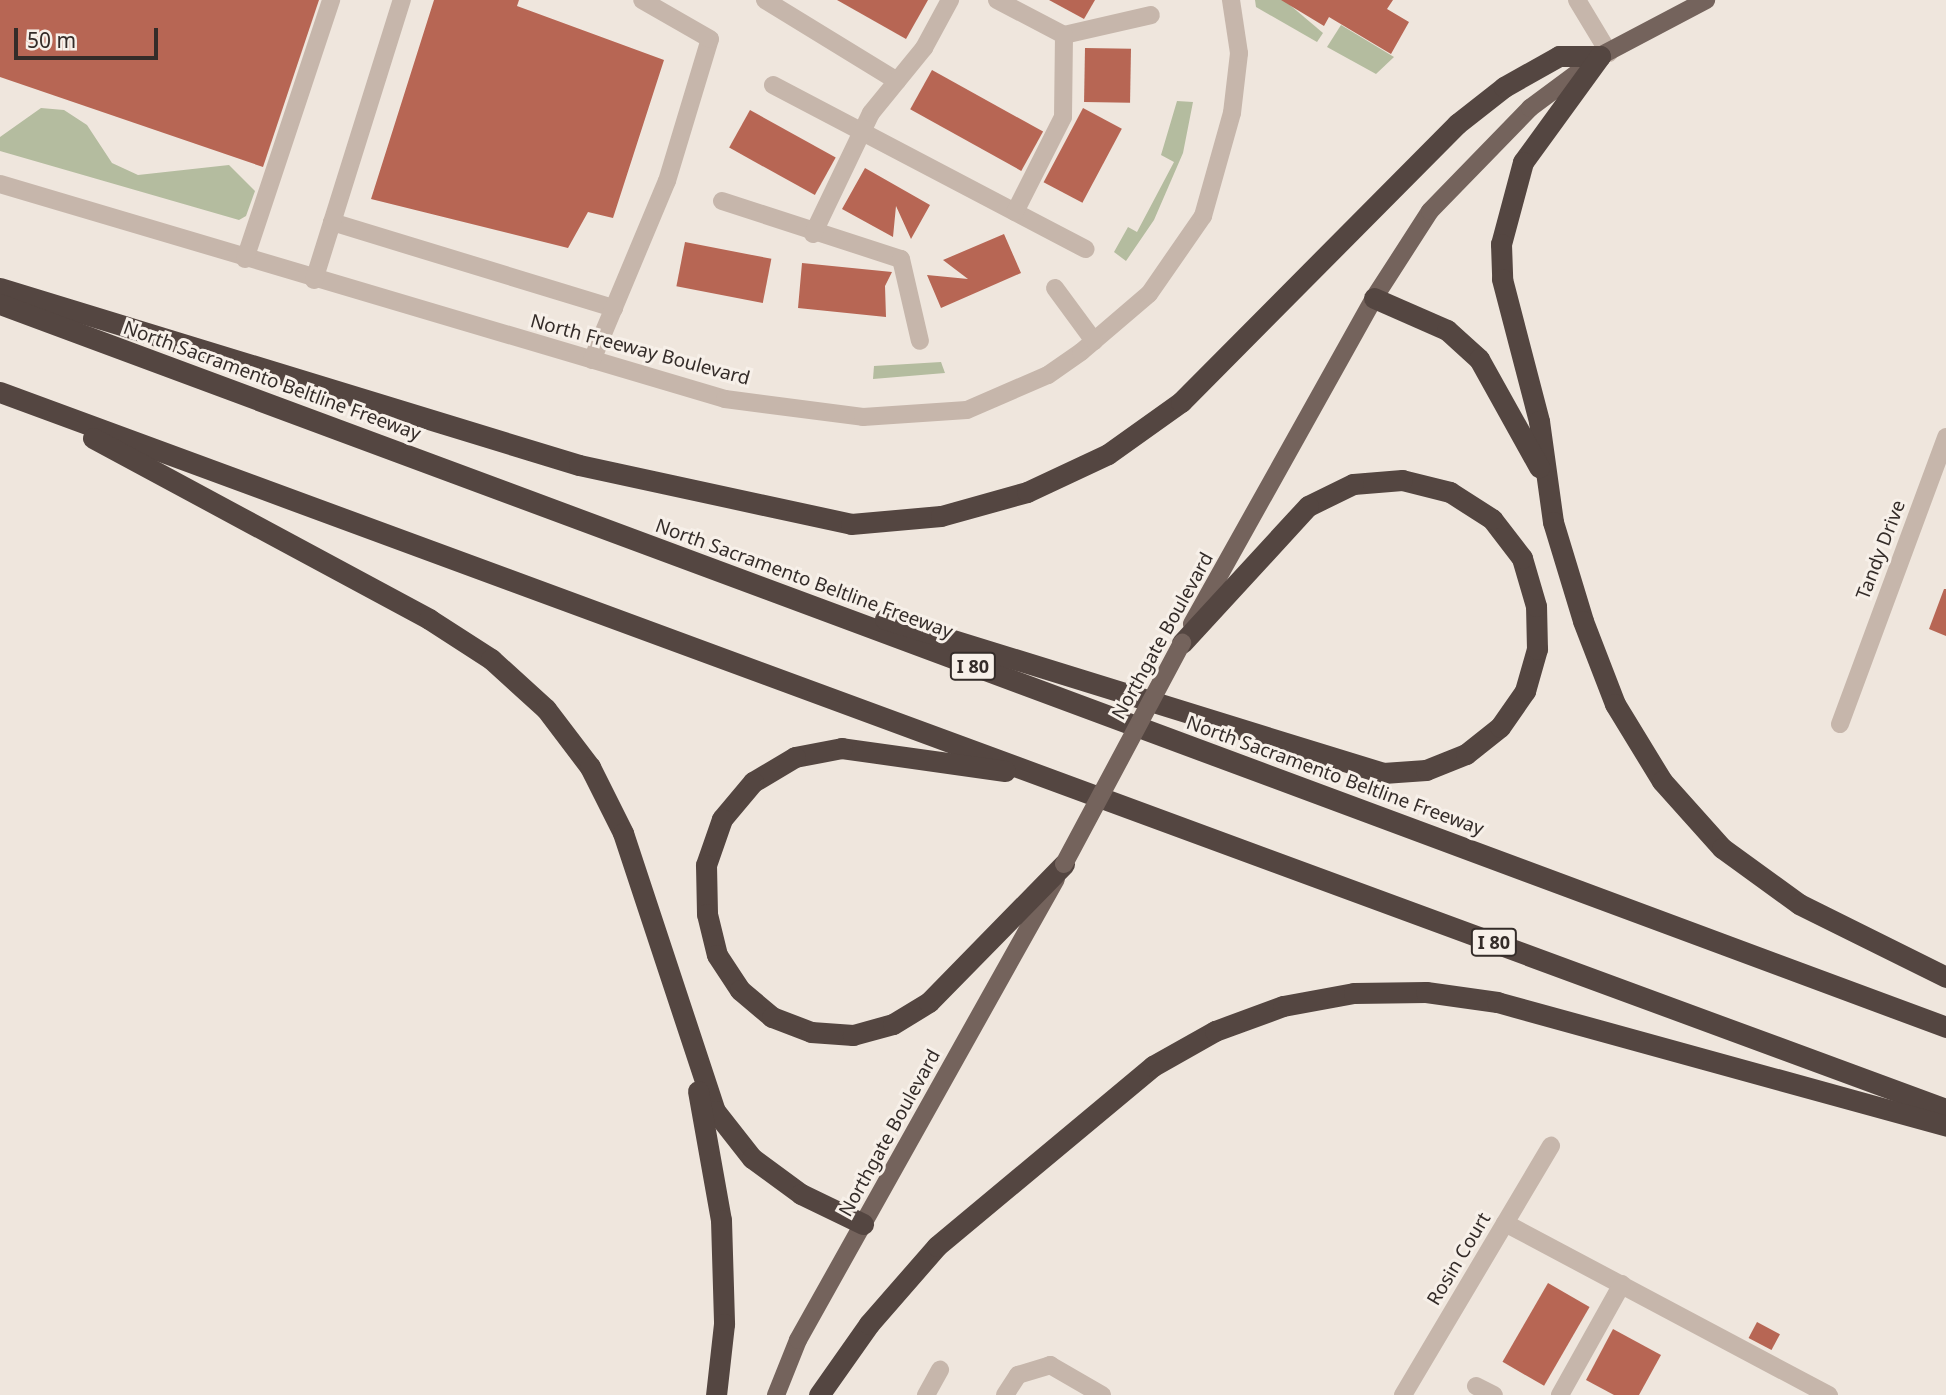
<!DOCTYPE html>
<style>
body{margin:0}
#map{position:relative;width:1946px;height:1395px;overflow:hidden;background:#efe6dd;font-family:"Noto Sans",sans-serif}
div>[style]{position:absolute}
.green>*{inset:0;background:#b4bc9f}
.building>*{inset:0;background:#b76654;transform-origin:0 0}
.minor>*{height:18px;margin:-9px;padding:0 9px;transform-origin:9px;border-radius:9px;background:#c6b6ab}
.major>*{height:18px;margin:-9px;padding:0 9px;transform-origin:9px;border-radius:9px;background:#74635c}
.highway>*{height:21px;margin:-10.5px;padding:0 10.5px;transform-origin:10.5px;border-radius:10.5px;background:#544641}
.major-bridge>*{height:18px;margin:-9px;padding:0 9px;transform-origin:9px;border-radius:9px;background:#74635c}
span{translate:-50% -50%;white-space:nowrap;text-align:center;line-height:1.15;-webkit-text-stroke:6px #f7f0e9;paint-order:stroke}
.shield-label span{padding:2px 5px;background:#f7f0e9;border:2px solid;border-radius:5px;-webkit-text-stroke-width:0}
.shield-label{font-size:18px;color:#342c29;font-weight:700}
.street-label{font-size:19px;color:#342c29}
.scale{position:absolute;left:14px;top:28px;width:144px;height:32px;box-sizing:border-box;border:4px solid #342c29;border-top:0;padding-left:9px;font-size:21px;line-height:24px;white-space:nowrap;color:#342c29;-webkit-text-stroke:5px #f7f0e9;paint-order:stroke}
</style>
<div id="map">
<div class="green">
<i style="clip-path:polygon(1255px 0,1284px 0,1323px 33px,1317px 42px,1256px 7px)"></i>
<i style="clip-path:polygon(1341px 25px,1394px 57px,1376px 74px,1327px 47px)"></i>
<i style="clip-path:polygon(1177px 101px,1193px 102px,1183px 153px,1154px 220px,1126px 261px,1114px 252px,1128px 227px,1137px 232px,1174px 162px,1161px 155px)"></i>
<i style="clip-path:polygon(41px 108px,64px 110px,87px 125px,112px 163px,138px 175px,229px 165px,255px 191px,246px 216px,239px 220px,0 151px,0 137px)"></i>
<i style="clip-path:polygon(941px 362px,945px 373px,873px 379px,874px 366px)"></i>
</div>
<div class="building">
<i style="clip-path:polygon(0 0,319px 0,263px 167px,0 77px)"></i>
<i style="clip-path:polygon(434px 0,519px 0,517px 6px,664px 60px,613px 218px,588px 212px,568px 248px,371px 199px)"></i>
<i style="clip-path:polygon(837px 0,928px 0,906px 39px)"></i>
<i style="clip-path:polygon(1049px 0,1095px 0,1084px 19px)"></i>
<i style="clip-path:polygon(1281px 0,1393px 0,1387px 9px,1409px 22px,1391px 54px,1329px 17px,1324px 26px)"></i>
<i style="left:1085px;top:48px;width:46px;height:54px;rotate:1deg"></i>
<i style="left:932px;top:70px;width:127px;height:45px;rotate:29deg"></i>
<i style="left:1083px;top:108px;width:44px;height:84px;rotate:28deg"></i>
<i style="left:750px;top:110px;width:98px;height:43px;rotate:29deg"></i>
<i style="clip-path:polygon(865px 168px,930px 205px,911px 239px,896px 206px,893px 237px,842px 209px)"></i>
<i style="clip-path:polygon(1004px 234px,1021px 273px,941px 308px,927px 275px,968px 279px,943px 260px)"></i>
<i style="left:685px;top:242px;width:88px;height:45px;rotate:11deg"></i>
<i style="clip-path:polygon(802px 263px,892px 272px,885px 286px,886px 317px,798px 308px)"></i>
<i style="clip-path:polygon(1944px 589px,1946px 589px,1946px 636px,1929px 629px)"></i>
<i style="left:1548px;top:1283px;width:48px;height:91px;rotate:30deg"></i>
<i style="left:1757px;top:1322px;width:26px;height:18px;rotate:28deg"></i>
<i style="clip-path:polygon(1613px 1329px,1661px 1355px,1639px 1395px,1614px 1395px,1586px 1380px)"></i>
</div>
<div class="minor">
<i style="left:765px;top:0;width:155px;rotate:31.5deg"></i>
<i style="left:997px;top:0;width:76px;rotate:27.6deg"></i>
<i style="left:1064px;top:35px;width:89px;rotate:-12.9deg"></i>
<i style="left:1577px;top:0;width:62px;rotate:58.9deg"></i>
<i style="left:773px;top:85px;width:353px;rotate:27.7deg"></i>
<i style="left:0;top:184px;width:756px;rotate:16.52deg"></i>
<i style="left:725px;top:399px;width:139px;rotate:7.4deg"></i>
<i style="left:863px;top:417px;width:104px;rotate:-3.9deg"></i>
<i style="left:967px;top:410px;width:88px;rotate:-23.4deg"></i>
<i style="left:1048px;top:375px;width:40px;rotate:-34.9deg"></i>
<i style="left:1081px;top:352px;width:89px;rotate:-40.5deg"></i>
<i style="left:1149px;top:294px;width:95px;rotate:-55.3deg"></i>
<i style="left:1203px;top:216px;width:107px;rotate:-74.3deg"></i>
<i style="left:1232px;top:113px;width:60px;rotate:-83.3deg"></i>
<i style="left:1239px;top:53px;width:54px;rotate:-98.6deg"></i>
<i style="left:722px;top:201px;width:188px;rotate:18deg"></i>
<i style="left:901px;top:259px;width:84px;rotate:77deg"></i>
<i style="left:1015px;top:212px;width:106px;rotate:-63.2deg"></i>
<i style="left:1063px;top:117px;width:82px;rotate:-89.3deg"></i>
<i style="left:332px;top:222px;width:295px;rotate:17deg"></i>
<i style="left:813px;top:234px;width:134px;rotate:-64.4deg"></i>
<i style="left:871px;top:113px;width:84px;rotate:-50.8deg"></i>
<i style="left:924px;top:48px;width:55px;rotate:-61.6deg"></i>
<i style="left:245px;top:259px;width:273px;rotate:-71.6deg"></i>
<i style="left:314px;top:280px;width:294px;rotate:-72.6deg"></i>
<i style="left:1055px;top:288px;width:66px;rotate:53.7deg"></i>
<i style="left:592px;top:360px;width:194px;rotate:-67.3deg"></i>
<i style="left:667px;top:181px;width:148px;rotate:-73.2deg"></i>
<i style="left:710px;top:39px;width:78px;rotate:-150.2deg"></i>
<i style="left:1840px;top:724px;width:306px;rotate:-69.7deg"></i>
<i style="left:1505px;top:1223px;width:367px;rotate:28deg"></i>
<i style="left:1476px;top:1386px;width:20px;rotate:27deg"></i>
<i style="left:926px;top:1395px;width:29px;rotate:-61deg"></i>
<i style="left:1005px;top:1395px;width:24px;rotate:-57deg"></i>
<i style="left:1018px;top:1375px;width:34px;rotate:-17deg"></i>
<i style="left:1050px;top:1365px;width:60px;rotate:30deg"></i>
<i style="left:1403px;top:1395px;width:290px;rotate:-59.3deg"></i>
<i style="left:1560px;top:1395px;width:127px;rotate:-60.8deg"></i>
</div>
<div class="major">
<i style="left:1192px;top:624px;width:373px;rotate:-60.8deg"></i>
<i style="left:1374px;top:298px;width:103px;rotate:-57.2deg"></i>
<i style="left:1430px;top:211px;width:144px;rotate:-45.8deg"></i>
<i style="left:1530px;top:108px;width:87px;rotate:-36.6deg"></i>
<i style="left:1600px;top:56px;width:120px;rotate:-27.8deg"></i>
<i style="left:776px;top:1395px;width:59px;rotate:-68.2deg"></i>
<i style="left:798px;top:1340px;width:528px;rotate:-60.77deg"></i>
</div>
<div class="highway">
<i style="left:0;top:288px;width:605px;rotate:17deg"></i>
<i style="left:579px;top:465px;width:278px;rotate:12.2deg"></i>
<i style="left:851px;top:524px;width:90px;rotate:-5.1deg"></i>
<i style="left:941px;top:516px;width:89px;rotate:-15.6deg"></i>
<i style="left:1027px;top:492px;width:89px;rotate:-25.1deg"></i>
<i style="left:1108px;top:454px;width:90px;rotate:-35.5deg"></i>
<i style="left:1181px;top:402px;width:392px;rotate:-45.2deg"></i>
<i style="left:1457px;top:124px;width:60px;rotate:-38.2deg"></i>
<i style="left:1504px;top:87px;width:63px;rotate:-29.4deg"></i>
<i style="left:1559px;top:56px;width:41px"></i>
<i style="left:1600px;top:56px;width:131px;rotate:126deg"></i>
<i style="left:1523px;top:162px;width:85px;rotate:105deg"></i>
<i style="left:1501px;top:244px;width:35px;rotate:88deg"></i>
<i style="left:1502px;top:279px;width:147px;rotate:75.4deg"></i>
<i style="left:1539px;top:421px;width:102px;rotate:82.1deg"></i>
<i style="left:1553px;top:522px;width:103px;rotate:73.1deg"></i>
<i style="left:1583px;top:621px;width:89px;rotate:68.9deg"></i>
<i style="left:1615px;top:704px;width:90px;rotate:58.6deg"></i>
<i style="left:1662px;top:781px;width:90px;rotate:48.2deg"></i>
<i style="left:1722px;top:848px;width:95px;rotate:36deg"></i>
<i style="left:1799px;top:904px;width:164px;rotate:26.4deg"></i>
<i style="left:1374px;top:298px;width:80px;rotate:23.7deg"></i>
<i style="left:1447px;top:330px;width:43px;rotate:42.2deg"></i>
<i style="left:1479px;top:359px;width:124px;rotate:60.9deg"></i>
<i style="left:0;top:304px;width:2076px;rotate:20.38deg"></i>
<i style="left:0;top:392px;width:2074px;rotate:20.23deg"></i>
<i style="left:93px;top:438px;width:382px;rotate:28.3deg"></i>
<i style="left:429px;top:619px;width:74px;rotate:32.8deg"></i>
<i style="left:491px;top:659px;width:74px;rotate:42.3deg"></i>
<i style="left:546px;top:709px;width:73px;rotate:52.8deg"></i>
<i style="left:590px;top:767px;width:74px;rotate:63.4deg"></i>
<i style="left:623px;top:833px;width:293px;rotate:71.7deg"></i>
<i style="left:715px;top:1111px;width:60px;rotate:51.8deg"></i>
<i style="left:752px;top:1158px;width:61px;rotate:36.3deg"></i>
<i style="left:801px;top:1194px;width:69px;rotate:25.8deg"></i>
<i style="left:885px;top:619px;width:521px;rotate:17.18deg"></i>
<i style="left:1383px;top:773px;width:43px;rotate:-4deg"></i>
<i style="left:1426px;top:770px;width:43px;rotate:-21.8deg"></i>
<i style="left:1466px;top:754px;width:43px;rotate:-38.5deg"></i>
<i style="left:1500px;top:727px;width:44px;rotate:-55.2deg"></i>
<i style="left:1525px;top:691px;width:44px;rotate:-74.1deg"></i>
<i style="left:1537px;top:649px;width:43px;rotate:-91.3deg"></i>
<i style="left:1536px;top:606px;width:50px;rotate:-106.3deg"></i>
<i style="left:1522px;top:558px;width:49px;rotate:-127.6deg"></i>
<i style="left:1492px;top:519px;width:50px;rotate:-147.3deg"></i>
<i style="left:1450px;top:492px;width:49px;rotate:-166deg"></i>
<i style="left:1402px;top:480px;width:49px;rotate:175.3deg"></i>
<i style="left:1353px;top:484px;width:50px;rotate:153.9deg"></i>
<i style="left:1308px;top:506px;width:186px;rotate:132.6deg"></i>
<i style="left:1005px;top:771px;width:165px;rotate:-172deg"></i>
<i style="left:842px;top:748px;width:48px;rotate:169.2deg"></i>
<i style="left:795px;top:757px;width:49px;rotate:149.2deg"></i>
<i style="left:753px;top:782px;width:48px;rotate:130deg"></i>
<i style="left:722px;top:819px;width:49px;rotate:109.2deg"></i>
<i style="left:706px;top:865px;width:49px;rotate:88.8deg"></i>
<i style="left:707px;top:914px;width:42px;rotate:76.3deg"></i>
<i style="left:717px;top:955px;width:42px;rotate:56.7deg"></i>
<i style="left:740px;top:990px;width:42px;rotate:40.2deg"></i>
<i style="left:772px;top:1017px;width:42px;rotate:21deg"></i>
<i style="left:811px;top:1032px;width:42px;rotate:4.1deg"></i>
<i style="left:853px;top:1035px;width:41px;rotate:-15.4deg"></i>
<i style="left:893px;top:1024px;width:42px;rotate:-31.4deg"></i>
<i style="left:929px;top:1002px;width:193px;rotate:-45.6deg"></i>
<i style="left:698px;top:1091px;width:131px;rotate:79.9deg"></i>
<i style="left:721px;top:1220px;width:104px;rotate:88.3deg"></i>
<i style="left:724px;top:1324px;width:71px;rotate:96.4deg"></i>
<i style="left:819px;top:1395px;width:87px;rotate:-54.8deg"></i>
<i style="left:869px;top:1324px;width:103px;rotate:-48.9deg"></i>
<i style="left:937px;top:1246px;width:281px;rotate:-39.8deg"></i>
<i style="left:1153px;top:1066px;width:71px;rotate:-29.4deg"></i>
<i style="left:1215px;top:1031px;width:72px;rotate:-20.2deg"></i>
<i style="left:1283px;top:1006px;width:72px;rotate:-10.4deg"></i>
<i style="left:1354px;top:993px;width:72px;rotate:-0.8deg"></i>
<i style="left:1426px;top:992px;width:72px;rotate:8deg"></i>
<i style="left:1497px;top:1002px;width:466px;rotate:15.4deg"></i>
</div>
<div class="major-bridge">
<i style="left:1064px;top:864px;width:251px;rotate:-61.9deg"></i>
</div>
<div class="shield-label">
<span style="left:973px;top:666px">I 80</span>
<span style="left:1494px;top:942px">I 80</span>
</div>
<div class="street-label">
<span style="left:640px;top:350px;rotate:15deg">North Freeway Boulevard</span>
<span style="left:272px;top:381px;rotate:20deg">North Sacramento Beltline Freeway</span>
<span style="left:1881px;top:550px;rotate:-69deg">Tandy Drive</span>
<span style="left:804px;top:579px;rotate:20deg">North Sacramento Beltline Freeway</span>
<span style="left:1163px;top:636px;rotate:-61deg">Northgate Boulevard</span>
<span style="left:1335px;top:776px;rotate:20deg">North Sacramento Beltline Freeway</span>
<span style="left:890px;top:1133px;rotate:-61deg">Northgate Boulevard</span>
<span style="left:1459px;top:1259px;rotate:-59deg">Rosin Court</span>
</div>
<div class="scale">50 m</div>
</div>
